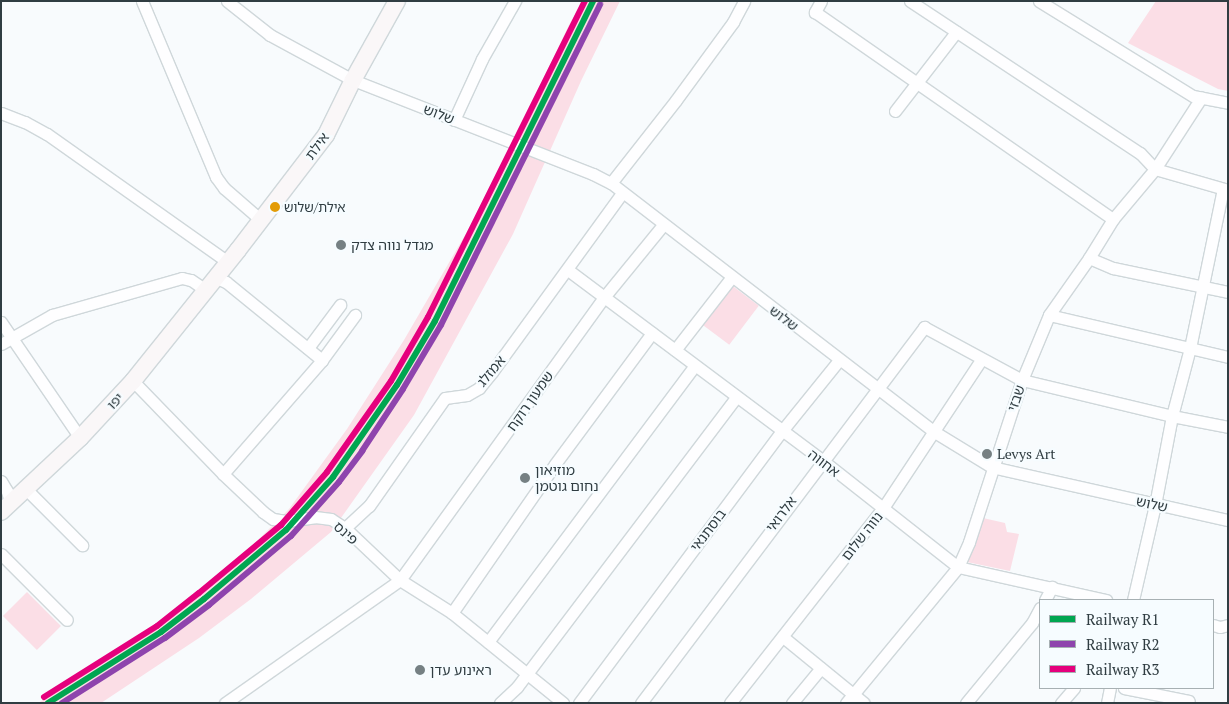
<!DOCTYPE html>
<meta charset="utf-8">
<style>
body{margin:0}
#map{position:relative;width:1229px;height:704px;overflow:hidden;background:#f8fbfd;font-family:"PT Serif","Noto Sans Hebrew",serif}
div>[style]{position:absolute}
.green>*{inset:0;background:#fbdee6;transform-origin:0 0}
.roads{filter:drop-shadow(1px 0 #cfd7da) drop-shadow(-1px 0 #cfd7da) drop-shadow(0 1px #cfd7da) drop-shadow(0 -1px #cfd7da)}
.street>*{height:11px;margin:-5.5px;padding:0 5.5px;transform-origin:5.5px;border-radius:5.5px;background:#fefeff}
.secondary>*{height:16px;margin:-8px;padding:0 8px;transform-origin:8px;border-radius:8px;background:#faf7f8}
.rail-1>*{height:6px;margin:-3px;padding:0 3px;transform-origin:3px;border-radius:3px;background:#00a651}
.rail-2>*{height:6px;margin:-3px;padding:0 3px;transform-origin:3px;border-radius:3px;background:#8e44ad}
.rail-3>*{height:6px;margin:-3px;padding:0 3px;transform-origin:3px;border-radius:3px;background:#e5007d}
.dots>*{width:14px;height:14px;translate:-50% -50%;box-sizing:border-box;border:2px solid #f6fcff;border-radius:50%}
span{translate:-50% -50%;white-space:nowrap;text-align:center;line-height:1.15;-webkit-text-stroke:4.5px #f6fcff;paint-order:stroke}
.bus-label{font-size:13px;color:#303d42}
.left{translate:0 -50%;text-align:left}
.street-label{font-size:14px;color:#303d42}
.poi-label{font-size:14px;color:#303d42}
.frame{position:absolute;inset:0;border:2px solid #303d42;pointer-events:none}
.legend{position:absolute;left:1039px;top:599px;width:175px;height:90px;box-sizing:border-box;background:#f6fcff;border:1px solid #a7b0b3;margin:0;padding:6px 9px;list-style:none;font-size:15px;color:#303d42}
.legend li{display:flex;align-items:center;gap:10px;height:25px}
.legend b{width:25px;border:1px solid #a7b0b3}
</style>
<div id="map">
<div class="green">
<i style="clip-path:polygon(583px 1px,620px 1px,581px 81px,513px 234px,414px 415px,331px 532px,251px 599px,199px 638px,101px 703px,38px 703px,167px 622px,221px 577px,289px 509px,347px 429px,404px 340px,486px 199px,569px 25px)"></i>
<i style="clip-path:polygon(1156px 1px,1228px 1px,1228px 91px,1218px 89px,1128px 43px)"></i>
<i style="left:730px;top:284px;width:36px;height:49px;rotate:37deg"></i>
<i style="clip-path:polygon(983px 518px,1005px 523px,1007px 532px,1019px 534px,1010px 571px,967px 562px)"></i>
<i style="left:27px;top:592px;width:48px;height:34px;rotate:45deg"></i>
</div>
<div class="roads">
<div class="street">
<i style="left:142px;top:1px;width:191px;rotate:67.2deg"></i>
<i style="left:216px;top:177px;width:14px;rotate:54deg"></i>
<i style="left:224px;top:188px;width:49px;rotate:40.9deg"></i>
<i style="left:227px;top:1px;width:55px;rotate:38.3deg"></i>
<i style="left:270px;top:35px;width:94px;rotate:28.5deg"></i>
<i style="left:353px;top:80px;width:258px;rotate:21.4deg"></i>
<i style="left:593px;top:174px;width:20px;rotate:27deg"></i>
<i style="left:611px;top:183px;width:406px;rotate:37.6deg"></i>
<i style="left:933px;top:431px;width:69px;rotate:31.4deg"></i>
<i style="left:992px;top:467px;width:242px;rotate:12.7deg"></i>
<i style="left:821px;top:1px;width:13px;rotate:119deg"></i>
<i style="left:815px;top:12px;width:363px;rotate:34.8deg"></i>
<i style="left:910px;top:1px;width:276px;rotate:33.5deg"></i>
<i style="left:1140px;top:153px;width:22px;rotate:47deg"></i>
<i style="left:1155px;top:169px;width:76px;rotate:16deg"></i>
<i style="left:1039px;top:1px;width:181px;rotate:31.7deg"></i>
<i style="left:1193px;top:96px;width:36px;rotate:11deg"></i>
<i style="left:895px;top:111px;width:100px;rotate:-52.3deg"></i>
<i style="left:1px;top:113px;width:26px;rotate:21deg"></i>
<i style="left:25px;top:122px;width:25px;rotate:29deg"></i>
<i style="left:47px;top:134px;width:222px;rotate:35.3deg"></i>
<i style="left:454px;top:120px;width:67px;rotate:-65.3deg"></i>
<i style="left:482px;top:59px;width:67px;rotate:-60.4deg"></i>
<i style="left:611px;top:183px;width:105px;rotate:-51.9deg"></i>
<i style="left:676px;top:100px;width:97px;rotate:-53.8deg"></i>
<i style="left:733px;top:22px;width:24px;rotate:-62deg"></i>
<i style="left:1089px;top:258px;width:26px;rotate:23deg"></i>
<i style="left:1113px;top:268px;width:117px;rotate:11.8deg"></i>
<i style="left:568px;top:270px;width:317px;rotate:36.8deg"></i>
<i style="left:822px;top:460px;width:173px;rotate:38.2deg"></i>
<i style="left:958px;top:567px;width:152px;rotate:12.6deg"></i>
<i style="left:216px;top:278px;width:11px;rotate:22deg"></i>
<i style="left:226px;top:282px;width:124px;rotate:39.1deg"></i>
<i style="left:1049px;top:315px;width:184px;rotate:13.2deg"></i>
<i style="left:1px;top:322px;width:140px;rotate:55.7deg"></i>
<i style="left:1px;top:344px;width:59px;rotate:-29.6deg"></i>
<i style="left:52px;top:315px;width:135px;rotate:-15.9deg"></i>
<i style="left:182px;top:278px;width:9px;rotate:13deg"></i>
<i style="left:191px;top:280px;width:18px;rotate:34deg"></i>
<i style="left:308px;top:348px;width:54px;rotate:-53.3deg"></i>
<i style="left:675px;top:350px;width:91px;rotate:-52.1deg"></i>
<i style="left:133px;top:381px;width:129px;rotate:45.9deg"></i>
<i style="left:223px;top:474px;width:55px;rotate:43.5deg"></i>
<i style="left:263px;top:512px;width:12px;rotate:35deg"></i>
<i style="left:273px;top:519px;width:15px;rotate:8deg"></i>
<i style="left:288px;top:521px;width:27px;rotate:-8deg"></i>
<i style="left:315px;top:517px;width:16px;rotate:7deg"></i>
<i style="left:331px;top:519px;width:17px;rotate:33deg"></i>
<i style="left:345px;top:528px;width:76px;rotate:43.4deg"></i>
<i style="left:400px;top:580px;width:62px;rotate:32.4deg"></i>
<i style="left:452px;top:613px;width:143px;rotate:39deg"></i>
<i style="left:223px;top:474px;width:151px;rotate:-49deg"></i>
<i style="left:322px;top:360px;width:56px;rotate:-53.7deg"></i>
<i style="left:1px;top:481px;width:12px;rotate:59deg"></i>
<i style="left:7px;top:491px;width:11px;rotate:75deg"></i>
<i style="left:25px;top:488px;width:81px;rotate:45deg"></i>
<i style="left:345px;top:528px;width:33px;rotate:-43deg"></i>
<i style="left:369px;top:506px;width:132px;rotate:-54.9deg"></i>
<i style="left:445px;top:398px;width:22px;rotate:-8deg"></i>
<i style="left:467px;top:395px;width:14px;rotate:-30deg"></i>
<i style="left:479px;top:388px;width:21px;rotate:-51deg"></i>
<i style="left:492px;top:372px;width:221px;rotate:-54deg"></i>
<i style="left:1px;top:554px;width:93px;rotate:45deg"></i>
<i style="left:1045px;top:600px;width:15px;rotate:-62deg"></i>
<i style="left:1133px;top:600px;width:98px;rotate:-77deg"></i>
<i style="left:1155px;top:505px;width:91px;rotate:-79.2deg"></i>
<i style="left:1172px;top:416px;width:70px;rotate:-75.2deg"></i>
<i style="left:1190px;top:348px;width:162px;rotate:-78.3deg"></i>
<i style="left:452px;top:613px;width:181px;rotate:-55.3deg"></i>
<i style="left:555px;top:464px;width:163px;rotate:-53.5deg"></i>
<i style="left:1213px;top:625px;width:7px;rotate:16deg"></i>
<i style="left:1220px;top:627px;width:8px;rotate:-14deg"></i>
<i style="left:783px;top:637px;width:104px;rotate:39.2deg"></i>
<i style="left:488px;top:642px;width:344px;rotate:-53.2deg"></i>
<i style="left:1124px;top:688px;width:66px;rotate:11.3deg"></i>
<i style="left:225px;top:703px;width:214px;rotate:-35.1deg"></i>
<i style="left:400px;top:580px;width:350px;rotate:-54.2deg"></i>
<i style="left:605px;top:296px;width:92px;rotate:-50.8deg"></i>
<i style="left:500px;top:703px;width:23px;rotate:-43deg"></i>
<i style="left:517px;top:687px;width:363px;rotate:-52.9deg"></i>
<i style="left:579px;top:703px;width:338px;rotate:-53.3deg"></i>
<i style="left:781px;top:432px;width:92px;rotate:-51.1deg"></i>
<i style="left:641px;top:703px;width:471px;rotate:-53deg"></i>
<i style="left:924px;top:327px;width:111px;rotate:28.4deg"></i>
<i style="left:1022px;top:380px;width:154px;rotate:13.5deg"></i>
<i style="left:1172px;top:416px;width:57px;rotate:11.1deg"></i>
<i style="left:730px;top:703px;width:248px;rotate:-51.9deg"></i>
<i style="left:883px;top:508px;width:178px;rotate:-56.5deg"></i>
<i style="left:792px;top:703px;width:45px;rotate:-50.4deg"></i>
<i style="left:846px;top:703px;width:176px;rotate:-50.5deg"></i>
<i style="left:958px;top:567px;width:27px;rotate:-66deg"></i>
<i style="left:969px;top:542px;width:170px;rotate:-71.9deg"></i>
<i style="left:1022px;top:380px;width:70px;rotate:-67.4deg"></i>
<i style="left:1049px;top:315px;width:70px;rotate:-54.9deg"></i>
<i style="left:1089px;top:258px;width:46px;rotate:-58.4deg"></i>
<i style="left:1113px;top:219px;width:65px;rotate:-50deg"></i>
<i style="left:1155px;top:169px;width:85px;rotate:-57.1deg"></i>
<i style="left:966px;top:703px;width:104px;rotate:-50.5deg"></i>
<i style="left:1032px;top:623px;width:17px;rotate:-62deg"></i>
<i style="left:1061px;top:703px;width:20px;rotate:-49deg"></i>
<i style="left:1107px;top:703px;width:15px;rotate:-79deg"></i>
</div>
<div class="secondary">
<i style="left:1px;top:512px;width:108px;rotate:-43.1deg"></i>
<i style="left:80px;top:438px;width:78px;rotate:-47.1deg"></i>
<i style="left:133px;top:381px;width:168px;rotate:-51.3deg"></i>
<i style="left:238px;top:250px;width:145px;rotate:-52.6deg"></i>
<i style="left:326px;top:135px;width:61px;rotate:-63.9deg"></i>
<i style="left:353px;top:80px;width:90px;rotate:-60.9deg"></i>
</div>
</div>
<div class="rail-1">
<i style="left:48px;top:703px;width:133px;rotate:-32.1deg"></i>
<i style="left:161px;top:632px;width:54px;rotate:-37.5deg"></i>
<i style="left:204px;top:599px;width:107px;rotate:-40.1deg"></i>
<i style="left:286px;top:530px;width:71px;rotate:-48.4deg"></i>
<i style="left:333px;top:477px;width:112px;rotate:-55.2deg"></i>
<i style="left:397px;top:385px;width:74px;rotate:-59.3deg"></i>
<i style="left:435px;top:321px;width:357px;rotate:-63.7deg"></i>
</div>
<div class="rail-2">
<i style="left:62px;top:703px;width:122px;rotate:-32.3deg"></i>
<i style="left:165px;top:638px;width:55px;rotate:-36.9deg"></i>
<i style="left:209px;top:605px;width:107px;rotate:-40.1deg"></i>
<i style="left:291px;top:536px;width:72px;rotate:-48.4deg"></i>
<i style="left:339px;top:482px;width:39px;rotate:-53deg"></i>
<i style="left:362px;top:451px;width:74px;rotate:-56.5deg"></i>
<i style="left:403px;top:389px;width:74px;rotate:-59.3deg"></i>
<i style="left:441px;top:325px;width:358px;rotate:-63.6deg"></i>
</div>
<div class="rail-3">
<i style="left:44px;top:697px;width:133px;rotate:-32.1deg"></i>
<i style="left:157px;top:626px;width:53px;rotate:-38.2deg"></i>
<i style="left:199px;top:593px;width:107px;rotate:-39.7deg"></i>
<i style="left:281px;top:525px;width:70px;rotate:-49deg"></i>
<i style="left:327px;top:472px;width:111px;rotate:-54.9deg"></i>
<i style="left:391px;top:381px;width:74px;rotate:-60deg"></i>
<i style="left:428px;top:317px;width:353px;rotate:-63.6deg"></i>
</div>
<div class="dots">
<i style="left:275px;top:207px;background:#e39c07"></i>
<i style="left:341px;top:245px;background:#768083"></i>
<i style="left:987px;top:454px;background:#768083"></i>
<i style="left:525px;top:478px;background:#768083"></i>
<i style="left:420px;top:670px;background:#768083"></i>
</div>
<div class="bus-label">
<span class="left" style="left:284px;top:207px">אילת/שלוש</span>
</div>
<div class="street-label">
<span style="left:439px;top:114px;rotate:21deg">שלוש</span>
<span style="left:317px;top:146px;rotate:-54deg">אילת</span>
<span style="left:784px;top:318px;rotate:37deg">שלוש</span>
<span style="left:491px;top:371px;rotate:-50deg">אמזלג</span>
<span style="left:1016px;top:398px;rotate:-71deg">שבזי</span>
<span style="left:115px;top:401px;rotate:-47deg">יפו</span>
<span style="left:530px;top:401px;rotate:-55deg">שמעון רוקח</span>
<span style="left:824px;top:463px;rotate:37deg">אחווה</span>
<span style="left:1152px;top:504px;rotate:12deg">שלוש</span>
<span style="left:781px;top:514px;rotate:-53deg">אלרואי</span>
<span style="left:708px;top:530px;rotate:-53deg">בוסתנאי</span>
<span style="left:346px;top:533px;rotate:41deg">פינס</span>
<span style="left:862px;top:536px;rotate:-52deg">נווה שלום</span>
</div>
<div class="poi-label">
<span class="left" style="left:351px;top:245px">מגדל נווה צדק</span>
<span class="left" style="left:997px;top:454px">Levys Art</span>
<span class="left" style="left:535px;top:478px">מוזיאון<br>נחום גוטמן</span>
<span class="left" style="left:430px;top:670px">ראינוע עדן</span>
</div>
<div class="frame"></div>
<ul class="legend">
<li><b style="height:6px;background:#00a651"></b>Railway R1</li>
<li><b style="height:6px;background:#8e44ad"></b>Railway R2</li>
<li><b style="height:6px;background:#e5007d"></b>Railway R3</li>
</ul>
</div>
